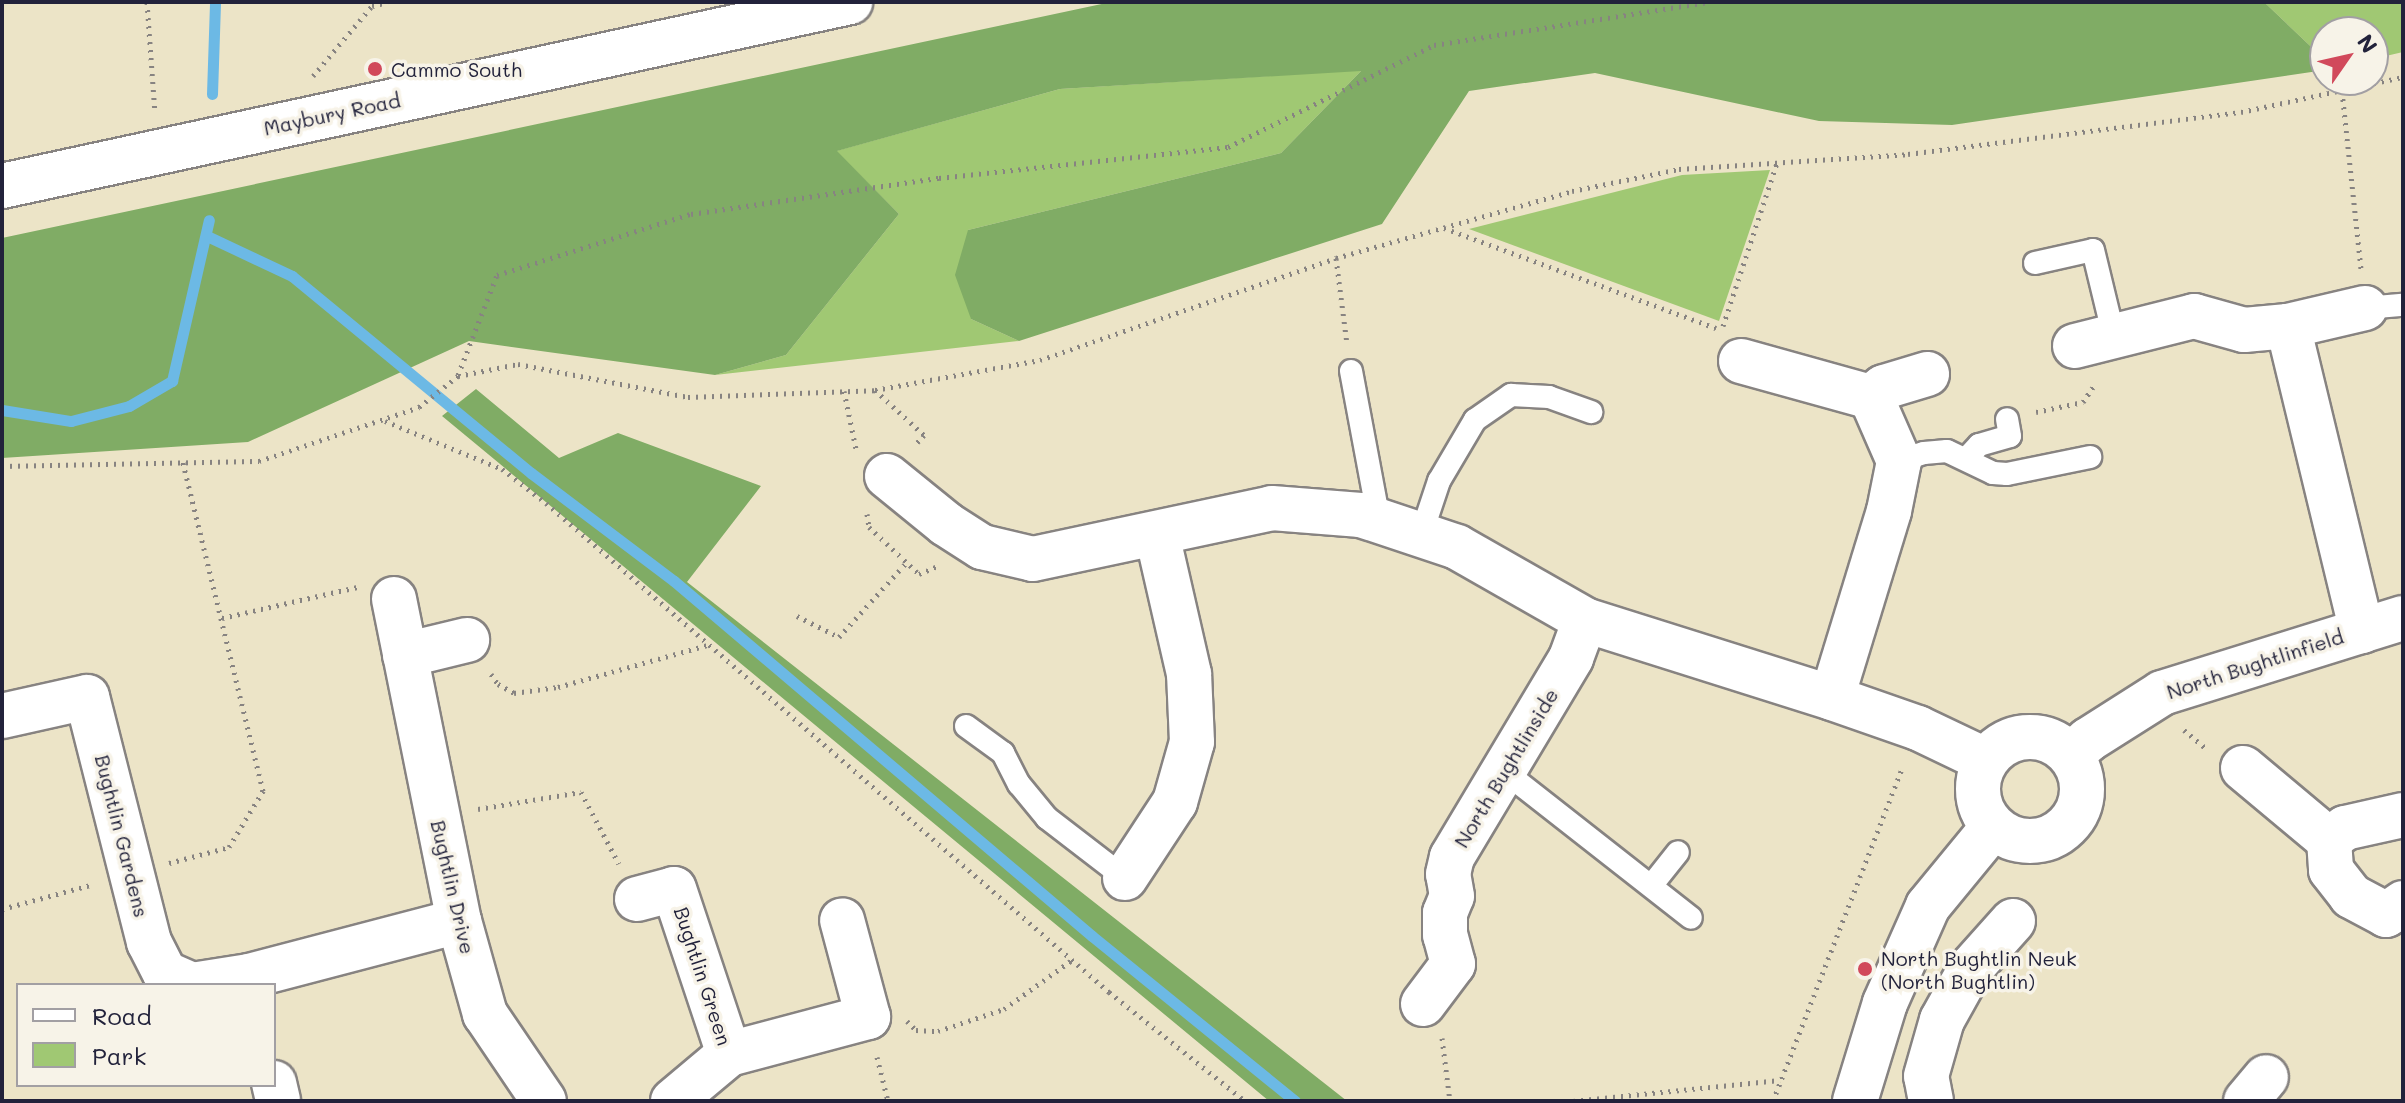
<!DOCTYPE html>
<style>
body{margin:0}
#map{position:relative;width:2405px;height:1103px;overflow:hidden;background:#ece4c7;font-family:Mali,sans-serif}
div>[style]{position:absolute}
.green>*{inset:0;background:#a0c873}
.forest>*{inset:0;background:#80ac65}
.stream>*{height:11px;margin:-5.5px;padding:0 5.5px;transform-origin:5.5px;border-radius:5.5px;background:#6cb9e5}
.path>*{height:5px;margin-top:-2.5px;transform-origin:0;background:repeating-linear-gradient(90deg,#878381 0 2px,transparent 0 8px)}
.roads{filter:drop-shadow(2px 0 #878381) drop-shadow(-2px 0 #878381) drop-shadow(0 2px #878381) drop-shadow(0 -2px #878381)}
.service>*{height:22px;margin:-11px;padding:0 11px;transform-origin:11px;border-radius:11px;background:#fff}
.minor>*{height:44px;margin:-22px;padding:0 22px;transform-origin:22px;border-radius:22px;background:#fff}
.minor>.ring{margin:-22px;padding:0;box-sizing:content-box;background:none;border:44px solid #fff;border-radius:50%}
.primary>*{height:44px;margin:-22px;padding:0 22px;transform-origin:22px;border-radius:22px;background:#fff}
.dots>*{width:22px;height:22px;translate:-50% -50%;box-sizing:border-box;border:4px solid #f7f3e8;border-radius:50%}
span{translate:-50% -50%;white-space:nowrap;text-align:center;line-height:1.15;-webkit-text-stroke:7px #f7f3e8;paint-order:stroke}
.poi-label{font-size:20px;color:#22223b}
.left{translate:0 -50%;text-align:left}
.street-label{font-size:20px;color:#22223b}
.frame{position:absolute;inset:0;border:4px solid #22223b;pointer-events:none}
.legend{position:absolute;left:16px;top:983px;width:260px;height:104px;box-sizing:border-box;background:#f7f3e8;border:2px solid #a29fa3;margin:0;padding:10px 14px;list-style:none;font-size:24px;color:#22223b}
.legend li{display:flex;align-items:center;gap:16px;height:40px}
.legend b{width:40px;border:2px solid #a29fa3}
.north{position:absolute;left:2309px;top:16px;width:80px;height:80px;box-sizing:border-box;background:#f7f3e8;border:2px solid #a29fa3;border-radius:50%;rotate:56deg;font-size:22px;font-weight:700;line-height:32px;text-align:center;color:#22223b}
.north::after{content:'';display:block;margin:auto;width:28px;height:36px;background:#d1495b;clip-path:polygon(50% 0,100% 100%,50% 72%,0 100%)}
</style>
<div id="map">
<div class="green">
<i style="clip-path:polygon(2264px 2px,2403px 2px,2403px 52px,2373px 59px,2373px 32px,2325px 32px,2325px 60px)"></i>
<i style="clip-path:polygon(1362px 70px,1281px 153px,968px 230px,971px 319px,1019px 341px,715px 375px,786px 355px,899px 214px,836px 151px,1060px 89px)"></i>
<i style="clip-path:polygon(1770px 170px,1719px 321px,1469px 229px,1682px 175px)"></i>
</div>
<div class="forest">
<i style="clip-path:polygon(1111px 2px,2264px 2px,2325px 60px,2325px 70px,1952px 125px,1819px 121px,1595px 73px,1469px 91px,1382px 224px,1019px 341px,971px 319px,955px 275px,968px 230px,1281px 153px,1361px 71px,1060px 89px,837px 151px,899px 214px,786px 355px,715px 375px,469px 341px,248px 442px,2px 458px,2px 238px)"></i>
<i style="clip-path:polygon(476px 389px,559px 458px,618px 433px,761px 486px,687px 582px,1347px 1101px,1269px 1101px,442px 416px)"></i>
</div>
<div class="stream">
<i style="left:212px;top:94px;width:92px;rotate:-88.1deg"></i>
<i style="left:207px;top:236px;width:94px;rotate:25.2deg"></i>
<i style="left:292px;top:276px;width:310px;rotate:39.5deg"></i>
<i style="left:531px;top:473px;width:179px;rotate:37.1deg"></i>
<i style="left:674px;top:581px;width:548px;rotate:40.34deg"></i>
<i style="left:1092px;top:936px;width:262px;rotate:39.1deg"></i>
<i style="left:2px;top:410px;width:70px;rotate:9.1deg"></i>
<i style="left:71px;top:421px;width:60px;rotate:-14.5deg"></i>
<i style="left:129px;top:406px;width:50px;rotate:-30.2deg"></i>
<i style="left:172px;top:381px;width:165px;rotate:-77.1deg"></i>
</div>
<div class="path">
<i style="left:147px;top:2px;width:111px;rotate:85.9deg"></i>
<i style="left:313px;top:76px;width:92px;rotate:-49.9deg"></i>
<i style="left:372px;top:6px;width:16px;rotate:-14deg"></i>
<i style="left:2342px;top:91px;width:179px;rotate:83.9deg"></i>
<i style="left:1444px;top:228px;width:290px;rotate:20.2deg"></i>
<i style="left:1336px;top:258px;width:87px;rotate:82.7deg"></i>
<i style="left:1723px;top:326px;width:172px;rotate:-71.7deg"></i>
<i style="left:458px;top:375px;width:107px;rotate:-68.7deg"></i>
<i style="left:497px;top:275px;width:203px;rotate:-17.5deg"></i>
<i style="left:691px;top:214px;width:251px;rotate:-8.3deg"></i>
<i style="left:939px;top:178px;width:291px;rotate:-6.1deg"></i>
<i style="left:1228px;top:147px;width:230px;rotate:-26.3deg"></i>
<i style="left:1434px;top:45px;width:279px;rotate:-8.9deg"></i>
<i style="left:875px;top:390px;width:67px;rotate:42.6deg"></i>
<i style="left:924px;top:435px;width:15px;rotate:132deg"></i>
<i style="left:844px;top:391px;width:59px;rotate:78.3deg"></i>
<i style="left:2036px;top:412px;width:48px;rotate:-12deg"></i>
<i style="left:2083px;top:402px;width:22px;rotate:-56deg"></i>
<i style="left:385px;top:421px;width:126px;rotate:22.3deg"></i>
<i style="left:502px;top:469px;width:56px;rotate:37.7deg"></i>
<i style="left:546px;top:503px;width:746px;rotate:40.98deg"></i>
<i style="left:1109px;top:992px;width:174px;rotate:38.7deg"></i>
<i style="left:2px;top:466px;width:257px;rotate:-1.1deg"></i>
<i style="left:259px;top:461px;width:169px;rotate:-18.6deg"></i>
<i style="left:419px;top:407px;width:50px;rotate:-38.5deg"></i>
<i style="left:458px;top:376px;width:61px;rotate:-11.3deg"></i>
<i style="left:518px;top:364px;width:173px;rotate:11deg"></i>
<i style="left:688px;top:397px;width:187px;rotate:-2.1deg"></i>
<i style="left:875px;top:390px;width:168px;rotate:-10.3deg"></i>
<i style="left:1040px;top:360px;width:313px;rotate:-19deg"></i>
<i style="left:1336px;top:258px;width:245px;rotate:-15.8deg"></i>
<i style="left:1572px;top:191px;width:109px;rotate:-11.6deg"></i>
<i style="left:1679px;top:169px;width:229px;rotate:-3.7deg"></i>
<i style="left:1908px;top:154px;width:336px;rotate:-7.2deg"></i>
<i style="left:2241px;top:112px;width:166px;rotate:-12.2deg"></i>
<i style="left:867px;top:514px;width:13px;rotate:81deg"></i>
<i style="left:869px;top:527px;width:69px;rotate:43.2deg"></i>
<i style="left:919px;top:574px;width:21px;rotate:-23deg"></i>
<i style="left:797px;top:616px;width:47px;rotate:26.6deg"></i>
<i style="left:839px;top:637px;width:101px;rotate:-47.8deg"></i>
<i style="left:222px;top:618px;width:139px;rotate:-12.9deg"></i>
<i style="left:491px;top:674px;width:12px;rotate:55deg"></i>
<i style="left:498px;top:684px;width:18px;rotate:29deg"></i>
<i style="left:514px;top:693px;width:44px;rotate:-7.8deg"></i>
<i style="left:558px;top:687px;width:155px;rotate:-15.7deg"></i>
<i style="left:2184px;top:730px;width:30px;rotate:40deg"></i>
<i style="left:478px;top:809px;width:104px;rotate:-9.4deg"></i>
<i style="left:581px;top:792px;width:81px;rotate:62.2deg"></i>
<i style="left:169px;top:863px;width:62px;rotate:-14.9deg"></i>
<i style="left:229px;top:847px;width:66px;rotate:-58.7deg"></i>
<i style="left:263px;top:791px;width:339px;rotate:-103.7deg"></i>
<i style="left:2px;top:909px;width:95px;rotate:-15.2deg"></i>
<i style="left:907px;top:1021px;width:13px;rotate:45deg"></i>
<i style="left:916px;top:1030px;width:22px;rotate:3deg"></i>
<i style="left:938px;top:1031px;width:70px;rotate:-18.4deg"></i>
<i style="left:1004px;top:1009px;width:84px;rotate:-35.8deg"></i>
<i style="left:1442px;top:1038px;width:64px;rotate:82.8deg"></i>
<i style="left:877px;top:1057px;width:45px;rotate:76deg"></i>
<i style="left:1573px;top:1101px;width:208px;rotate:-5.8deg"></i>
<i style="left:1773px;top:1101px;width:359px;rotate:-68.8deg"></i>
</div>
<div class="roads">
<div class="service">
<i style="left:2035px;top:263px;width:59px;rotate:-12.6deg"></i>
<i style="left:2093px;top:250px;width:89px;rotate:76.4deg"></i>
<i style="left:2365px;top:308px;width:38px;rotate:-5deg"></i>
<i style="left:1351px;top:371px;width:153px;rotate:79.4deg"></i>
<i style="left:1966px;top:459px;width:19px;rotate:-47deg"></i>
<i style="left:1979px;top:445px;width:32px;rotate:-16deg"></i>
<i style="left:2010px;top:436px;width:17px;rotate:-100deg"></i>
<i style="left:1899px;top:461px;width:26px;rotate:-18deg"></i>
<i style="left:1924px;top:453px;width:23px;rotate:-5deg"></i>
<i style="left:1947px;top:451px;width:51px;rotate:25.6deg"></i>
<i style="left:1993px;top:473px;width:14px;rotate:4deg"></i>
<i style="left:2007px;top:474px;width:85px;rotate:-11.6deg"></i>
<i style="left:1421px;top:535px;width:57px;rotate:-71.6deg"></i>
<i style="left:1439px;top:481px;width:71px;rotate:-59.5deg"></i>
<i style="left:1475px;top:420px;width:44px;rotate:-34.8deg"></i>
<i style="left:1511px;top:395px;width:38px;rotate:3deg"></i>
<i style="left:1549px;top:397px;width:45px;rotate:19.7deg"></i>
<i style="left:966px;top:726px;width:46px;rotate:36.1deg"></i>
<i style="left:1003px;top:753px;width:35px;rotate:63deg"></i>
<i style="left:1019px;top:784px;width:44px;rotate:50.5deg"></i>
<i style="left:1047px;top:818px;width:98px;rotate:37.6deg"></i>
<i style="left:1505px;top:772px;width:236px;rotate:38.1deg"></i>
<i style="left:1651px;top:886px;width:43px;rotate:-51.5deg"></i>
</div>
<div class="minor">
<i style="left:2288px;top:326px;width:314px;rotate:76.4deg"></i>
<i style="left:2075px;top:346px;width:123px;rotate:-14.1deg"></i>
<i style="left:2194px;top:316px;width:52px;rotate:15.6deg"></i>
<i style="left:2244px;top:330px;width:44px;rotate:-5.2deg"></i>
<i style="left:2288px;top:326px;width:79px;rotate:-13.2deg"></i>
<i style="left:1741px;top:361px;width:135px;rotate:15.5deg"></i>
<i style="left:1871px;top:397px;width:70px;rotate:66.4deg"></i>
<i style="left:1899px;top:461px;width:51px;rotate:101.3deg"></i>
<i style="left:1889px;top:511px;width:195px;rotate:107deg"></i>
<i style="left:1871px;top:397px;width:16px;rotate:-38deg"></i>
<i style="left:1884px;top:387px;width:45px;rotate:-16.8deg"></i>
<i style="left:887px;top:476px;width:76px;rotate:39.1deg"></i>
<i style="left:946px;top:524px;width:43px;rotate:32.6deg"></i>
<i style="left:982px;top:547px;width:52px;rotate:13.2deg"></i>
<i style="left:1033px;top:559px;width:244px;rotate:-12deg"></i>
<i style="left:1272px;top:508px;width:89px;rotate:4.5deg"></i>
<i style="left:1361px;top:515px;width:101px;rotate:18.4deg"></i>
<i style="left:1457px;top:547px;width:147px;rotate:29.7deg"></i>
<i style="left:1585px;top:620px;width:259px;rotate:17.5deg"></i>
<i style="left:1832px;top:698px;width:91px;rotate:19.2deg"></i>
<i style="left:1918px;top:728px;width:74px;rotate:25.5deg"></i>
<i style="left:394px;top:599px;width:328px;rotate:78.6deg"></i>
<i style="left:459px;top:921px;width:97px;rotate:74.4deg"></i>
<i style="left:485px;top:1014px;width:105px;rotate:55.9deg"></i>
<i style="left:405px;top:655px;width:64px;rotate:-13.6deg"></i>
<i style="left:2px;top:716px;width:87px;rotate:-12.6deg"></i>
<i style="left:87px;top:697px;width:253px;rotate:75.8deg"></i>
<i style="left:149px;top:942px;width:35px;rotate:63deg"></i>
<i style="left:165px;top:973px;width:30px;rotate:24deg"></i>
<i style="left:192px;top:985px;width:58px;rotate:-9deg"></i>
<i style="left:249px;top:976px;width:217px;rotate:-14.7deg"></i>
<i class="ring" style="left:1978px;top:737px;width:60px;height:60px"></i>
<i style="left:2071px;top:755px;width:23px;rotate:-41deg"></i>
<i style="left:2088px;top:740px;width:88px;rotate:-32.4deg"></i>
<i style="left:2162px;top:693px;width:252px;rotate:-17.3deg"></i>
<i style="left:2243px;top:768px;width:112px;rotate:39.9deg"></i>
<i style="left:2403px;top:815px;width:59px;rotate:167.4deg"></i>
<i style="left:2345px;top:828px;width:20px;rotate:143deg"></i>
<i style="left:2329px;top:840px;width:30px;rotate:86deg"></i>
<i style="left:2331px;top:870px;width:33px;rotate:52deg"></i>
<i style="left:2351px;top:896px;width:40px;rotate:28deg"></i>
<i style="left:2386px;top:915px;width:21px;rotate:-35deg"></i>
<i style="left:1125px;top:878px;width:91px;rotate:-56.7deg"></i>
<i style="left:1175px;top:802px;width:62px;rotate:-74.2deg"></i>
<i style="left:1192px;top:742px;width:68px;rotate:-92.5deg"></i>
<i style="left:1189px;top:674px;width:144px;rotate:-102.9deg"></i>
<i style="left:637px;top:899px;width:38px;rotate:-15deg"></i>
<i style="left:674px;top:889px;width:174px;rotate:71.6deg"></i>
<i style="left:1423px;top:1004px;width:50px;rotate:-53.1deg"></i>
<i style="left:1453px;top:964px;width:30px;rotate:-105deg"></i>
<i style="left:1445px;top:935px;width:22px;rotate:-90deg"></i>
<i style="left:1445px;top:913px;width:18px;rotate:-68deg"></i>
<i style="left:1452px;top:896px;width:22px;rotate:-100deg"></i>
<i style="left:1448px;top:874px;width:17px;rotate:-77deg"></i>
<i style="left:1452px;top:857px;width:232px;rotate:-59.1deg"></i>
<i style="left:1571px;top:658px;width:40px;rotate:-69.8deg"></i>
<i style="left:274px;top:1083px;width:18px;rotate:77deg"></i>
<i style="left:673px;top:1101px;width:73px;rotate:-40deg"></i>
<i style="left:729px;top:1054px;width:144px;rotate:-14.9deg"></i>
<i style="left:868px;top:1017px;width:100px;rotate:-105deg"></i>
<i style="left:1855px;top:1101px;width:102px;rotate:-73deg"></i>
<i style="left:1885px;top:1003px;width:106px;rotate:-66.1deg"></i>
<i style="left:1928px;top:906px;width:102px;rotate:-50.6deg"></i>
<i style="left:1931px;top:1101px;width:25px;rotate:-101deg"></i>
<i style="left:1926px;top:1076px;width:58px;rotate:-74.1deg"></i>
<i style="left:1942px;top:1020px;width:60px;rotate:-60.9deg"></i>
<i style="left:1971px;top:968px;width:63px;rotate:-48.2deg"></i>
<i style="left:2246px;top:1101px;width:31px;rotate:-50deg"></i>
</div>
<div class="primary">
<i style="left:2px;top:186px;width:868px;rotate:-12.24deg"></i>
</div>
</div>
<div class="dots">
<i style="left:375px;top:69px;background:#d1495b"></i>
<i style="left:1865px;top:969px;background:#d1495b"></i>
</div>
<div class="poi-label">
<span class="left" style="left:391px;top:69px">Cammo South</span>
<span class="left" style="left:1881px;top:970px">North Bughtlin Neuk<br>(North Bughtlin)</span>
</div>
<div class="street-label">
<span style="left:332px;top:114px;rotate:-12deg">Maybury Road</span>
<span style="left:2255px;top:664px;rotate:-18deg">North Bughtlinfield</span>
<span style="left:1506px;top:768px;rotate:-59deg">North Bughtlinside</span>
<span style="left:122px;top:836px;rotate:76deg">Bughtlin Gardens</span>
<span style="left:453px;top:887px;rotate:77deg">Bughtlin Drive</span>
<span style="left:703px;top:976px;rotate:72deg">Bughtlin Green</span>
</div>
<div class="frame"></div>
<ul class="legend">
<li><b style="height:10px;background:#fff"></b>Road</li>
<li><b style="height:22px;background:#a0c873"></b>Park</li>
</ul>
<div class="north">N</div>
</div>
